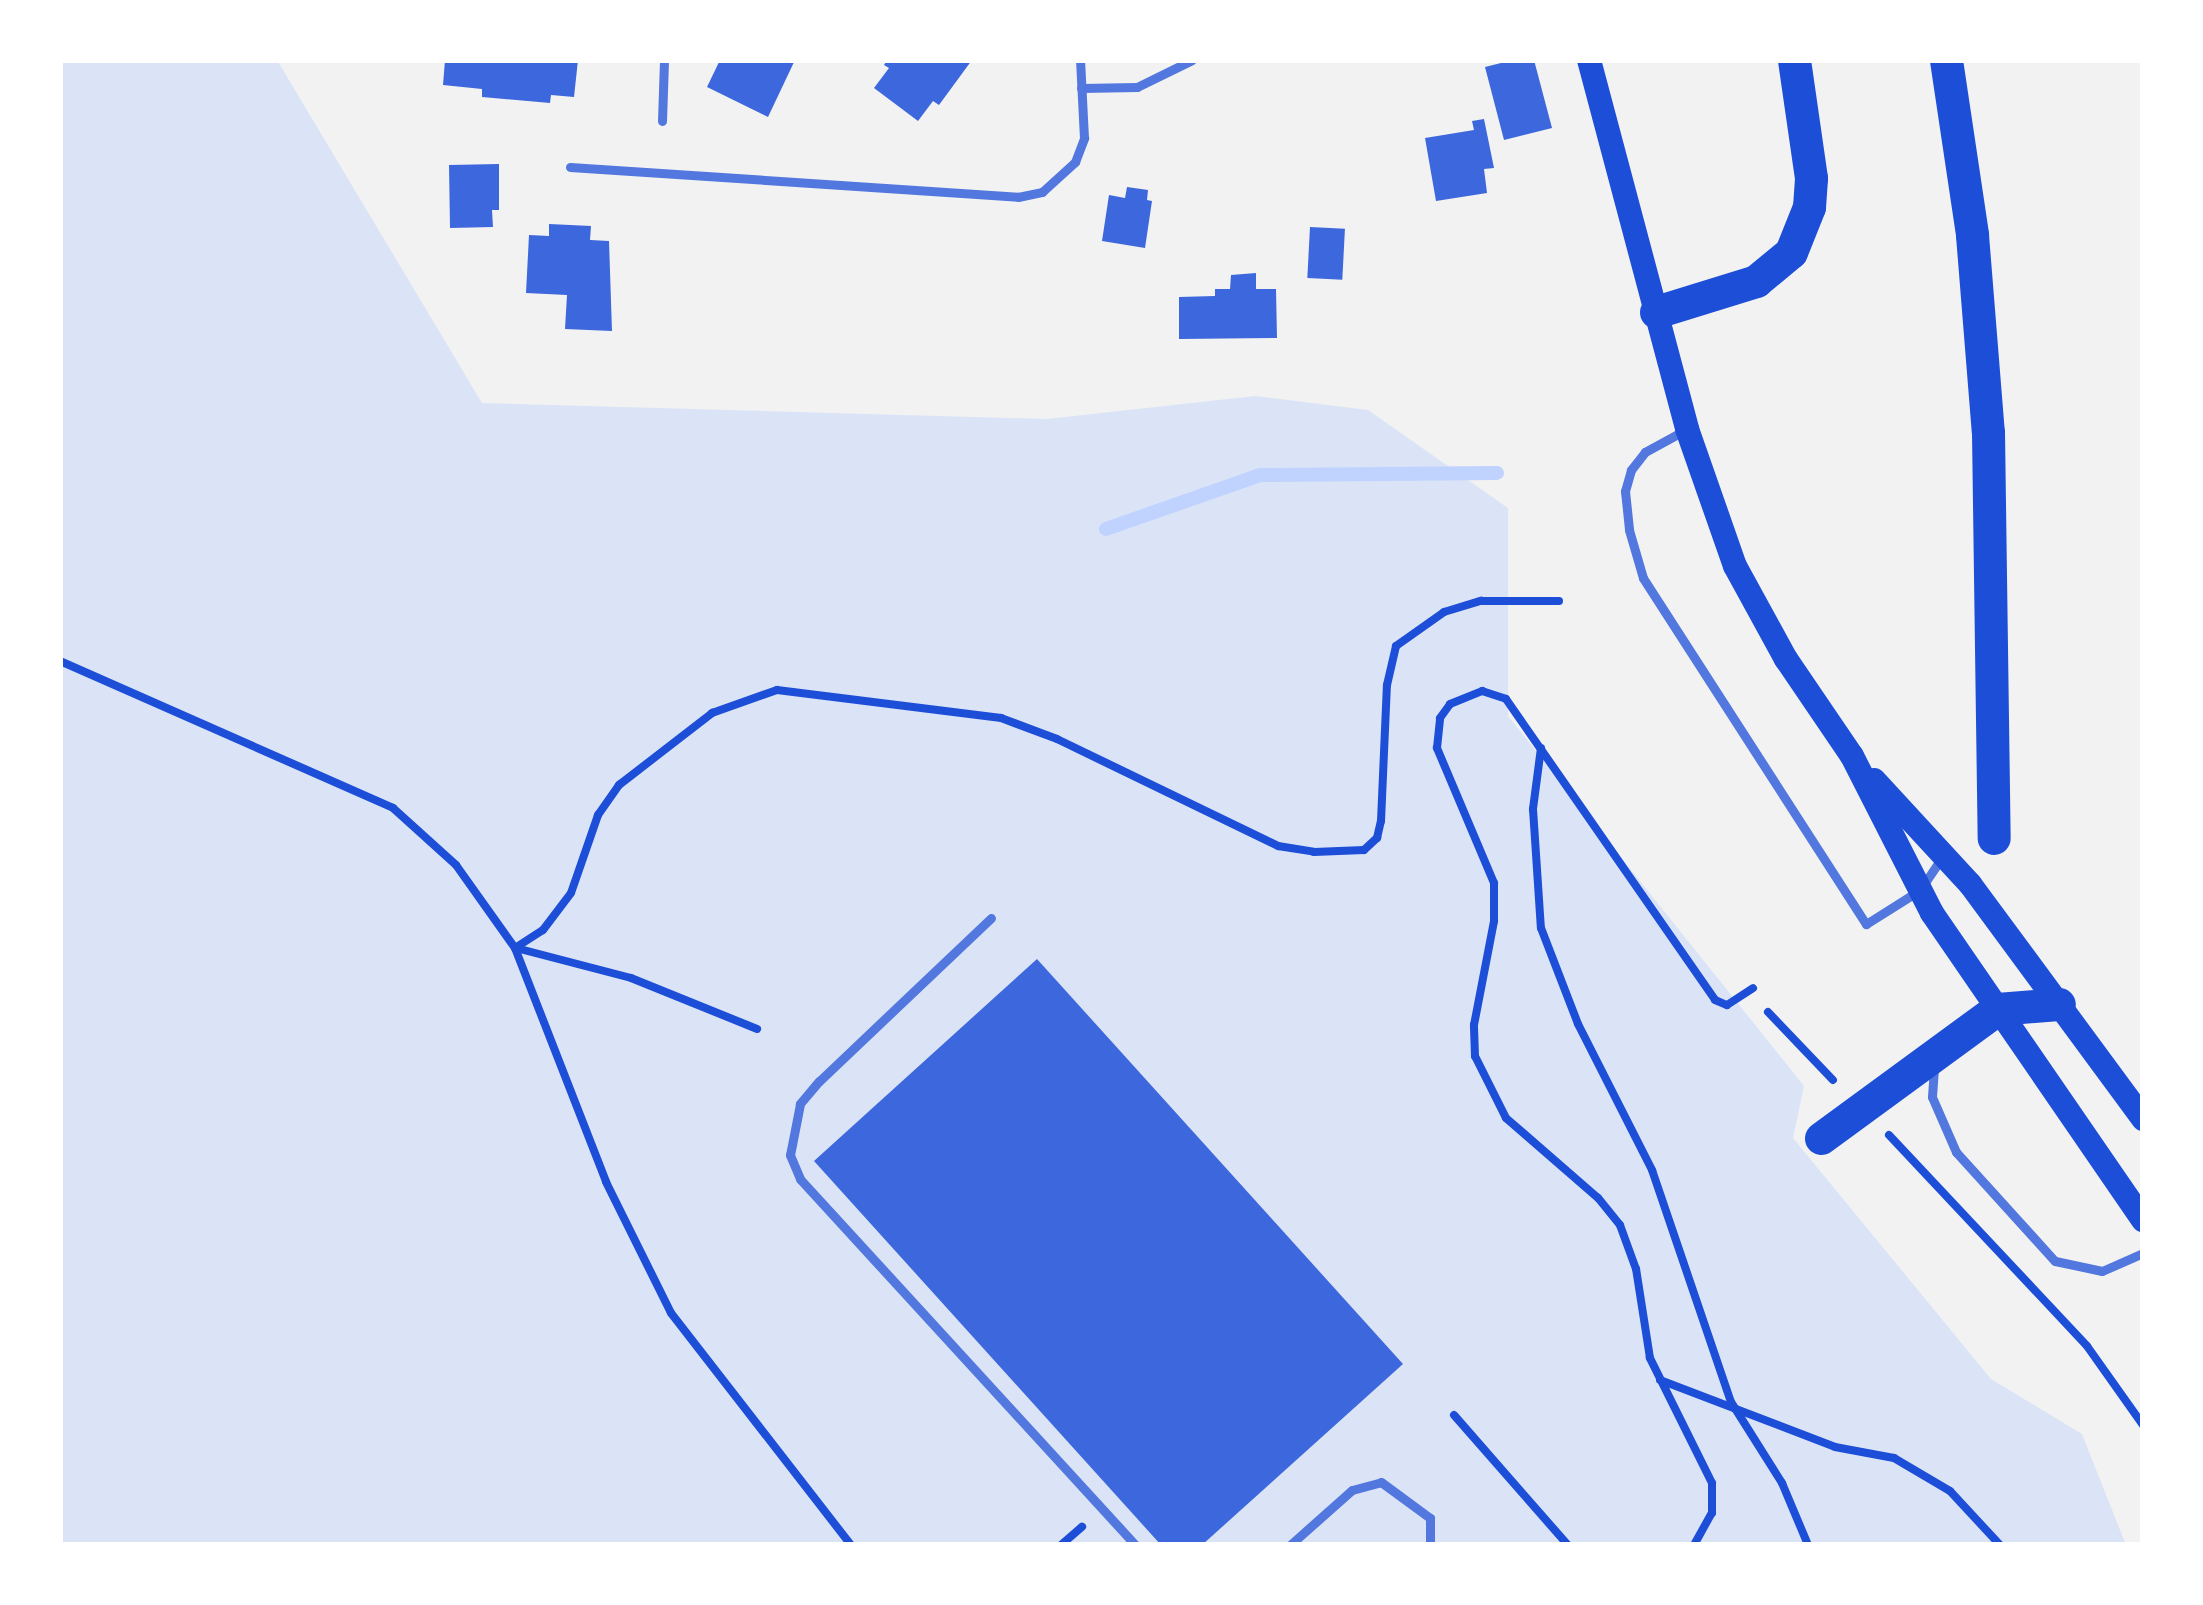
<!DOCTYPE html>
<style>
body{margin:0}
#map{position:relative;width:2203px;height:1605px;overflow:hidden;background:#f2f2f2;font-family:Ubuntu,sans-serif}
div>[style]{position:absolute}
.green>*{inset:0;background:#dbe4f7}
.stream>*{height:14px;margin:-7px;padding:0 7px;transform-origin:7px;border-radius:7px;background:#bfd3fe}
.building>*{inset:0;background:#3d67dc;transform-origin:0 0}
.path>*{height:8px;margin:-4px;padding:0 4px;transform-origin:4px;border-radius:4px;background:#1d4ed8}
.service>*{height:9px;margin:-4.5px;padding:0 4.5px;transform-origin:4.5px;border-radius:4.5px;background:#5277de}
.secondary>*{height:24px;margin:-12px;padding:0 12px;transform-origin:12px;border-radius:12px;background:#1d4ed8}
.trunk>*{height:33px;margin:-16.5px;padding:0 16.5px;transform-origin:16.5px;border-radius:16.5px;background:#1d4ed8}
span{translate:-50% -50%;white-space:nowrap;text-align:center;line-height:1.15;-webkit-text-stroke:9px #fff;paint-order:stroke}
.frame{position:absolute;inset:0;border:63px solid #fff;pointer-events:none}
</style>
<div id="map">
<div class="green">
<i style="clip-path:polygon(60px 60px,277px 60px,482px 403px,1047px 419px,1255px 396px,1368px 410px,1508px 508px,1508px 716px,1804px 1086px,1793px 1138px,1991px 1379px,2082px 1434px,2126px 1545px,60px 1545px)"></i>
</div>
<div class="stream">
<i style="left:1106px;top:529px;width:163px;rotate:-19.3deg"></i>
<i style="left:1260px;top:475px;width:237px;rotate:-0.5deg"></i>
</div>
<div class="building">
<i style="clip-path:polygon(445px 60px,578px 60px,574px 97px,551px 95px,550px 103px,482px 97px,482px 89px,443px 85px)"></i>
<i style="clip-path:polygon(720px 60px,795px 60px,768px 117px,707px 87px)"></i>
<i style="clip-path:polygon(887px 60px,972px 60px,939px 105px,933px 101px,918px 121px,874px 88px,889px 68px,884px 65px)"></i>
<i style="clip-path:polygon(1513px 60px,1534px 60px,1552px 128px,1504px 140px,1485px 67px)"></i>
<i style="clip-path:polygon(1484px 119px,1494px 168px,1484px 169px,1487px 193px,1436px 201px,1425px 138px,1474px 130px,1472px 121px)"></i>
<i style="clip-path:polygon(499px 164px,499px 210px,492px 210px,493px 227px,450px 228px,449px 165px)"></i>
<i style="clip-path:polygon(1127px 187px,1148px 190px,1147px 200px,1152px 201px,1145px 248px,1102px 241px,1109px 195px,1125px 198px)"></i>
<i style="clip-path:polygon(549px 224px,591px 226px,590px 240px,609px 241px,612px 331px,565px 329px,567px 295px,526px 293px,529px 235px,549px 236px)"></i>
<i style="left:1310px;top:227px;width:35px;height:51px;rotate:3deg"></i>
<i style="clip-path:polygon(1256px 273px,1256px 289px,1276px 289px,1277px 338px,1179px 339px,1179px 297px,1215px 296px,1215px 289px,1230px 289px,1231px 275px)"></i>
<i style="clip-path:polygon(1037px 959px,1403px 1364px,1202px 1545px,1161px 1545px,814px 1161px)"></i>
</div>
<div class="path">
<i style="left:60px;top:661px;width:364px;rotate:23.8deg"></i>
<i style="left:393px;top:808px;width:85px;rotate:42.1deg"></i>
<i style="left:456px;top:865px;width:102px;rotate:54.6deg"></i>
<i style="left:515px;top:948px;width:251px;rotate:68.7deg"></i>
<i style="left:606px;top:1182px;width:146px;rotate:63.6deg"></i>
<i style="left:671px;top:1313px;width:294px;rotate:52.2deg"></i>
<i style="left:1541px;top:748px;width:62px;rotate:97.5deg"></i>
<i style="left:1533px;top:809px;width:119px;rotate:86.2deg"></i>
<i style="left:1541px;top:928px;width:103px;rotate:68.9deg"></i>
<i style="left:1578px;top:1024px;width:164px;rotate:63.1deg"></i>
<i style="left:1652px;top:1170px;width:245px;rotate:71.2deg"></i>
<i style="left:1731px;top:1402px;width:96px;rotate:57.8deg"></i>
<i style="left:1782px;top:1483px;width:67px;rotate:67.2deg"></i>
<i style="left:515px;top:948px;width:33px;rotate:-33deg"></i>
<i style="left:543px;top:930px;width:46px;rotate:-52.9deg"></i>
<i style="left:571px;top:893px;width:83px;rotate:-70.9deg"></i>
<i style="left:598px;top:815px;width:37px;rotate:-55deg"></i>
<i style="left:619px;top:785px;width:118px;rotate:-37.7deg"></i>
<i style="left:712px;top:713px;width:69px;rotate:-19.5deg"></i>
<i style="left:777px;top:690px;width:226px;rotate:7.1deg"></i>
<i style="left:1001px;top:718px;width:60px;rotate:20.6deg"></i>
<i style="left:1057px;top:739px;width:246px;rotate:25.8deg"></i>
<i style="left:1278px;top:846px;width:36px;rotate:9deg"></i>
<i style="left:1314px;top:852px;width:50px;rotate:-2.3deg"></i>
<i style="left:1364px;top:850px;width:18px;rotate:-43deg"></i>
<i style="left:1377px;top:838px;width:17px;rotate:-77deg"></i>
<i style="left:1381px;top:821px;width:136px;rotate:-87.5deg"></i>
<i style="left:1387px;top:685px;width:40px;rotate:-77deg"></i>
<i style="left:1396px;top:646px;width:59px;rotate:-35.3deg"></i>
<i style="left:1444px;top:612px;width:39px;rotate:-17deg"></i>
<i style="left:1481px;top:601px;width:78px"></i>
<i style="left:516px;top:948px;width:119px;rotate:14.6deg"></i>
<i style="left:631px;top:978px;width:136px;rotate:22deg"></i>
<i style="left:1768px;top:1012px;width:94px;rotate:46.3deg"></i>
<i style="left:1889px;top:1135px;width:289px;rotate:46.8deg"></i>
<i style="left:2087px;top:1346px;width:97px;rotate:54.7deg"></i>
<i style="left:1660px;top:1380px;width:187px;rotate:20.9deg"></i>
<i style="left:1835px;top:1447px;width:60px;rotate:10.6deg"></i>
<i style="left:1894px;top:1458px;width:65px;rotate:30.5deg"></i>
<i style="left:1950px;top:1491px;width:74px;rotate:47.2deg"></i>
<i style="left:1454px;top:1415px;width:173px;rotate:48.8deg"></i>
<i style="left:1061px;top:1545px;width:28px;rotate:-41deg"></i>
<i style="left:1694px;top:1545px;width:37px;rotate:-61deg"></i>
<i style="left:1712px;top:1513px;width:30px;rotate:-90deg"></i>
<i style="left:1712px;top:1483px;width:140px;rotate:-116.4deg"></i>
<i style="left:1650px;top:1358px;width:90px;rotate:-98.9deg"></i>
<i style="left:1636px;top:1269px;width:47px;rotate:-110deg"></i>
<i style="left:1620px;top:1225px;width:35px;rotate:-129deg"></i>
<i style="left:1598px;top:1198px;width:122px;rotate:-139deg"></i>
<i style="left:1506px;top:1118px;width:69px;rotate:-116.6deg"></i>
<i style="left:1475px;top:1056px;width:31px;rotate:-92deg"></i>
<i style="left:1474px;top:1025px;width:106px;rotate:-79.1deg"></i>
<i style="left:1494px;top:921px;width:38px;rotate:-90deg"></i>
<i style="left:1494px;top:883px;width:147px;rotate:-112.9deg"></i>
<i style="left:1437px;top:748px;width:30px;rotate:-84deg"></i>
<i style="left:1440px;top:718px;width:17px;rotate:-54deg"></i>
<i style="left:1450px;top:704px;width:35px;rotate:-22deg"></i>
<i style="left:1482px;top:691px;width:25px;rotate:18deg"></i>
<i style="left:1506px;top:699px;width:366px;rotate:55.2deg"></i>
<i style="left:1715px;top:1000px;width:13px;rotate:23deg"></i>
<i style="left:1727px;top:1005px;width:31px;rotate:-33deg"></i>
</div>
<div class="service">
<i style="left:1081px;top:88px;width:56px;rotate:-1deg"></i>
<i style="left:1137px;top:87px;width:61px;rotate:-26.1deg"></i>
<i style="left:662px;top:121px;width:61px;rotate:-88.1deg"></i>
<i style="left:570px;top:167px;width:449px;rotate:3.8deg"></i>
<i style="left:1018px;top:197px;width:25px;rotate:-12deg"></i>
<i style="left:1042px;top:192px;width:45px;rotate:-42.3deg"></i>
<i style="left:1075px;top:162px;width:26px;rotate:-69deg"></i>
<i style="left:1084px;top:138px;width:78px;rotate:-92.9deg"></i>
<i style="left:1687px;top:429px;width:48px;rotate:151.3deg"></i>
<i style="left:1645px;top:452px;width:23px;rotate:128deg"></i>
<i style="left:1631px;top:470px;width:22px;rotate:106deg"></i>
<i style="left:1625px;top:491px;width:39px;rotate:84deg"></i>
<i style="left:1629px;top:530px;width:50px;rotate:73.7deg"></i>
<i style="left:1643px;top:578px;width:412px;rotate:57.2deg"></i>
<i style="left:1866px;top:924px;width:64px;rotate:-32.2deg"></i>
<i style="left:1920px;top:890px;width:40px;rotate:-56deg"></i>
<i style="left:991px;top:918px;width:237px;rotate:136.5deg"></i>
<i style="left:819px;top:1081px;width:30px;rotate:130deg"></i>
<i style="left:800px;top:1104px;width:52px;rotate:101.1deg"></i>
<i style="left:790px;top:1155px;width:26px;rotate:67deg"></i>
<i style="left:800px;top:1179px;width:496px;rotate:47.5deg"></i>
<i style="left:1934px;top:1068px;width:29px;rotate:94deg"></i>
<i style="left:1932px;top:1097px;width:60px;rotate:66.4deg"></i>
<i style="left:1956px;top:1152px;width:147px;rotate:47.8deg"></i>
<i style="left:2055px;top:1261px;width:48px;rotate:12deg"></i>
<i style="left:2102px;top:1271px;width:45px;rotate:-23.7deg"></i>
<i style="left:1290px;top:1545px;width:83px;rotate:-41.6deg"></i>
<i style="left:1352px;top:1490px;width:30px;rotate:-15deg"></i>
<i style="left:1381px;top:1482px;width:61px;rotate:36.3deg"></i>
<i style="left:1430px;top:1518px;width:27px;rotate:90deg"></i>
</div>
<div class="secondary">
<i style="left:1589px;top:60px;width:382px;rotate:75.1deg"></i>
<i style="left:1687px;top:429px;width:145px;rotate:70.7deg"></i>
<i style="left:1735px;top:566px;width:106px;rotate:61.3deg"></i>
<i style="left:1786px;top:659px;width:117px;rotate:55.8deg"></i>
<i style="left:1852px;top:756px;width:176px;rotate:63deg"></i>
<i style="left:1932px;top:913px;width:373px;rotate:55.5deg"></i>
<i style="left:1874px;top:780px;width:142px;rotate:47.3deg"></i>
<i style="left:1970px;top:884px;width:292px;rotate:53.6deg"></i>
</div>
<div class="trunk">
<i style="left:1946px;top:60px;width:177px;rotate:81.5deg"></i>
<i style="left:1972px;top:235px;width:198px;rotate:85.4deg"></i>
<i style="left:1988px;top:432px;width:406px;rotate:89.2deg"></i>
<i style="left:1656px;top:312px;width:105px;rotate:-17.2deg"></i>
<i style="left:1756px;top:281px;width:45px;rotate:-39.6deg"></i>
<i style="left:1791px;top:252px;width:48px;rotate:-68.2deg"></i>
<i style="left:1809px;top:207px;width:29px;rotate:-86deg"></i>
<i style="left:1811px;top:178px;width:119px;rotate:-98.2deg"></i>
<i style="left:1821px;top:1138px;width:218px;rotate:-36.2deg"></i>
<i style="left:1997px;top:1009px;width:62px;rotate:-4.6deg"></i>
</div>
<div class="frame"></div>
</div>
